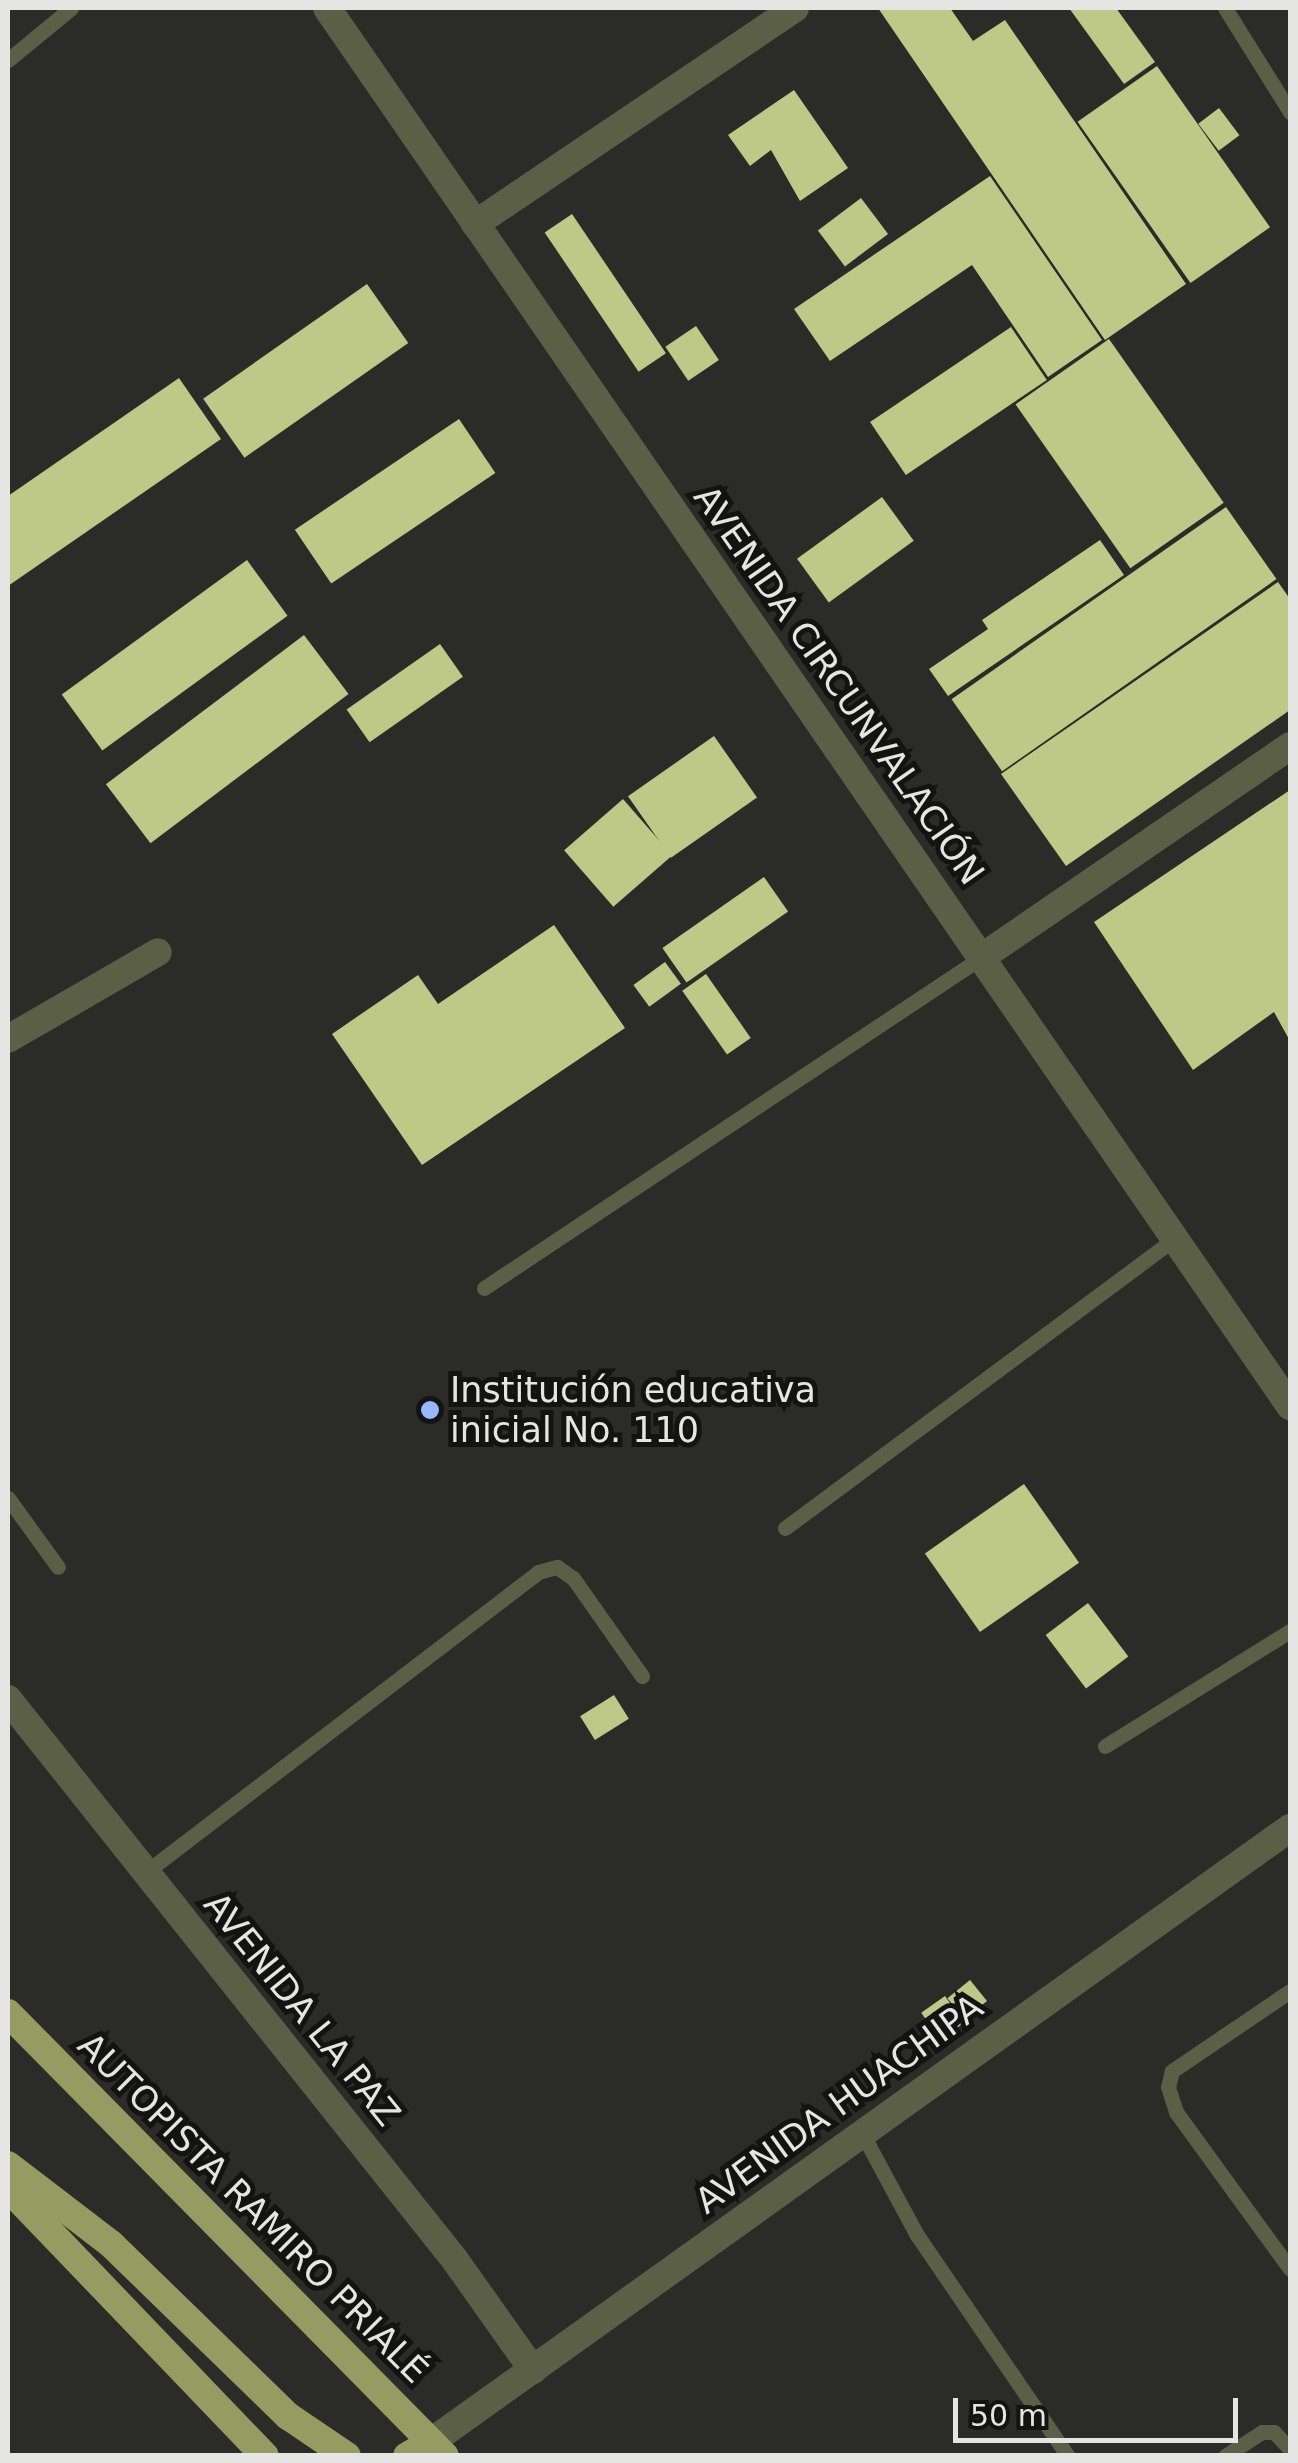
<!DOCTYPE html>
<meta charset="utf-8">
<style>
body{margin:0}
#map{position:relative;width:1298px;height:2463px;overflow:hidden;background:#2b2b28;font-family:"DejaVu Sans",sans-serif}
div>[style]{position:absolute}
.building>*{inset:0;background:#bfc987;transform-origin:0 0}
.service>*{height:15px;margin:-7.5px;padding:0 7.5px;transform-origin:7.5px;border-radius:7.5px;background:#5b5f46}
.minor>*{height:28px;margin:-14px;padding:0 14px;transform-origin:14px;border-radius:14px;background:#5b5f46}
.tertiary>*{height:28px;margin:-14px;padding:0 14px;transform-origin:14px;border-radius:14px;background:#5b5f46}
.trunk>*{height:28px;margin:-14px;padding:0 14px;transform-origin:14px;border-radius:14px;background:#949c62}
.dots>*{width:28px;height:28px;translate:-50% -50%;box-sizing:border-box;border:5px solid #131312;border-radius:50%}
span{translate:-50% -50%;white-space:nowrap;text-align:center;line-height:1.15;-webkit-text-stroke:10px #131312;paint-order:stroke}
.street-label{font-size:35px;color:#e5e5e3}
.poi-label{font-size:35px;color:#e5e5e3}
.left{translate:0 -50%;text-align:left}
.frame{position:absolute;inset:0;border:10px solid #e5e5e3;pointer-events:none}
.scale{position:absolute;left:953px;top:2398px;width:285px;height:45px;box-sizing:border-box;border:5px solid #e5e5e3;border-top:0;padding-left:12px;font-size:30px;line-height:35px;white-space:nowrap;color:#e5e5e3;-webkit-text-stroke:8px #131312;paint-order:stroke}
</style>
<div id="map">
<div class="building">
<i style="clip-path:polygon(878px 8px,950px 8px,973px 41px,1005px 20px,1186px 284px,1105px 340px)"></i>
<i style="clip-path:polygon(1069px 8px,1116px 8px,1155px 62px,1124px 84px)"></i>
<i style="left:1157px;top:66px;width:197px;height:97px;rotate:55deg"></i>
<i style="clip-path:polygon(794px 90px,848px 168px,800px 201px,771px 150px,750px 166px,728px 135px)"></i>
<i style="left:1219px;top:108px;width:34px;height:26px;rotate:53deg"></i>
<i style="clip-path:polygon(990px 176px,1102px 340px,1048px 377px,972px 265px,830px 361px,794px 309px)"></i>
<i style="left:861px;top:198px;width:45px;height:54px;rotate:53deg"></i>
<i style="left:572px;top:214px;width:168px;height:33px;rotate:56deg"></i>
<i style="left:367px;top:284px;width:72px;height:200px;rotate:55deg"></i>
<i style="left:696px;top:326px;width:41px;height:37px;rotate:56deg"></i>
<i style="left:1011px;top:327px;width:64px;height:170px;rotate:56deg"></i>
<i style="left:1109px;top:339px;width:200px;height:114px;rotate:55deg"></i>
<i style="clip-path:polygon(179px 378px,221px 439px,8px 586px,8px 496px)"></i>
<i style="left:459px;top:419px;width:65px;height:198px;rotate:56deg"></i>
<i style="left:882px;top:497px;width:54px;height:105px;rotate:54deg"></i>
<i style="left:1226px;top:507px;width:88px;height:335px;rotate:55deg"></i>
<i style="clip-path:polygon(1100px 540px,1124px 575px,948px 696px,929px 669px,988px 629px,982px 620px)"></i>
<i style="left:247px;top:560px;width:69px;height:229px;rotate:54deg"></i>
<i style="clip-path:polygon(1278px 582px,1290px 599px,1290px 710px,1066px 866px,1001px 774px)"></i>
<i style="left:304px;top:635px;width:74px;height:248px;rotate:53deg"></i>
<i style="left:440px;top:644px;width:40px;height:114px;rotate:55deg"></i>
<i style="left:714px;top:736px;width:75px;height:105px;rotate:55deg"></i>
<i style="clip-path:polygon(1290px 790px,1290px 1041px,1274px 1012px,1193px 1070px,1094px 922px)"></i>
<i style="left:623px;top:799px;width:75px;height:78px;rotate:49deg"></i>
<i style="left:764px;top:877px;width:42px;height:124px;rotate:55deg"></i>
<i style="clip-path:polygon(554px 925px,625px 1028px,422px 1165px,332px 1034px,418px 975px,438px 1004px)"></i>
<i style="left:665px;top:962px;width:27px;height:39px;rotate:54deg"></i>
<i style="left:706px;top:974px;width:78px;height:29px;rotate:55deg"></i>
<i style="left:1024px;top:1484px;width:96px;height:121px;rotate:55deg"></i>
<i style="left:1088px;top:1603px;width:67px;height:53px;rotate:53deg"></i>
<i style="left:614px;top:1695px;width:28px;height:40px;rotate:58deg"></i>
<i style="left:970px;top:1980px;width:27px;height:29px;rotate:51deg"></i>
<i style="left:945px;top:1996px;width:33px;height:29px;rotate:55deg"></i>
</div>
<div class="service">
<i style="left:1225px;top:8px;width:123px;rotate:58deg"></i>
<i style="left:8px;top:60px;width:82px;rotate:-39.5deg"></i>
<i style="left:484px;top:1288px;width:598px;rotate:-33.61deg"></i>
<i style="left:8px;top:1498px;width:85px;rotate:54.1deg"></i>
<i style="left:785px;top:1528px;width:486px;rotate:-36.6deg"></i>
<i style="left:1105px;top:1746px;width:218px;rotate:-31.9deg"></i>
<i style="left:146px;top:1872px;width:494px;rotate:-37.4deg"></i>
<i style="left:538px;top:1572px;width:20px;rotate:-15deg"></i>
<i style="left:557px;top:1567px;width:19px;rotate:35deg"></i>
<i style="left:573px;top:1578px;width:120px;rotate:54.9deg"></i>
<i style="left:1290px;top:1991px;width:143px;rotate:145.9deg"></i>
<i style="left:1172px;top:2071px;width:16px;rotate:104deg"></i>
<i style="left:1168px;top:2087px;width:26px;rotate:72deg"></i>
<i style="left:1176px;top:2112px;width:194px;rotate:54deg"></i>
<i style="left:862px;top:2133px;width:116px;rotate:61.7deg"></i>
<i style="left:917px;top:2235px;width:268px;rotate:55.7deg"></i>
<i style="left:1225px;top:2456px;width:44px;rotate:-33deg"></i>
<i style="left:1262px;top:2432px;width:12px"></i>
<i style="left:1274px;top:2432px;width:23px;rotate:47deg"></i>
</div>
<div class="minor">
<i style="left:475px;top:224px;width:386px;rotate:-34deg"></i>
<i style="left:982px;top:957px;width:373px;rotate:-34.4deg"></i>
<i style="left:8px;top:1039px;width:173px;rotate:-30.1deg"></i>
<i style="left:8px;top:1699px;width:717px;rotate:51.45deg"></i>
<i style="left:455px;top:2260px;width:135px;rotate:54.7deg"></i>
</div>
<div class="tertiary">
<i style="left:327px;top:8px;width:1698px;rotate:55.44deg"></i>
<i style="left:431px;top:2442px;width:1056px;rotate:-35.56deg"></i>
</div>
<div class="trunk">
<i style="left:8px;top:2013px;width:622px;rotate:45.39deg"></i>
<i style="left:8px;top:2165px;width:130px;rotate:37.5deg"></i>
<i style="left:111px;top:2244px;width:247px;rotate:44.2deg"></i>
<i style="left:288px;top:2416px;width:71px;rotate:34.1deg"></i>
<i style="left:8px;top:2188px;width:371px;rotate:46.2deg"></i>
<i style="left:407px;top:2456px;width:28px;rotate:-30deg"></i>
</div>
<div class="dots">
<i style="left:430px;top:1410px;background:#96b6fd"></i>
</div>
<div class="street-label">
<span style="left:839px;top:685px;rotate:55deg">AVENIDA CIRCUNVALACIÓN</span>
<span style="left:302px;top:2009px;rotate:51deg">AVENIDA LA PAZ</span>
<span style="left:839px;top:2104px;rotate:-36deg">AVENIDA HUACHIPA</span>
<span style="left:253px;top:2208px;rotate:45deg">AUTOPISTA RAMIRO PRIALÉ</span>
</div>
<div class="poi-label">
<span class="left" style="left:450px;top:1410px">Institución educativa<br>inicial No. 110</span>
</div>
<div class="frame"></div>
<div class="scale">50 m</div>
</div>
